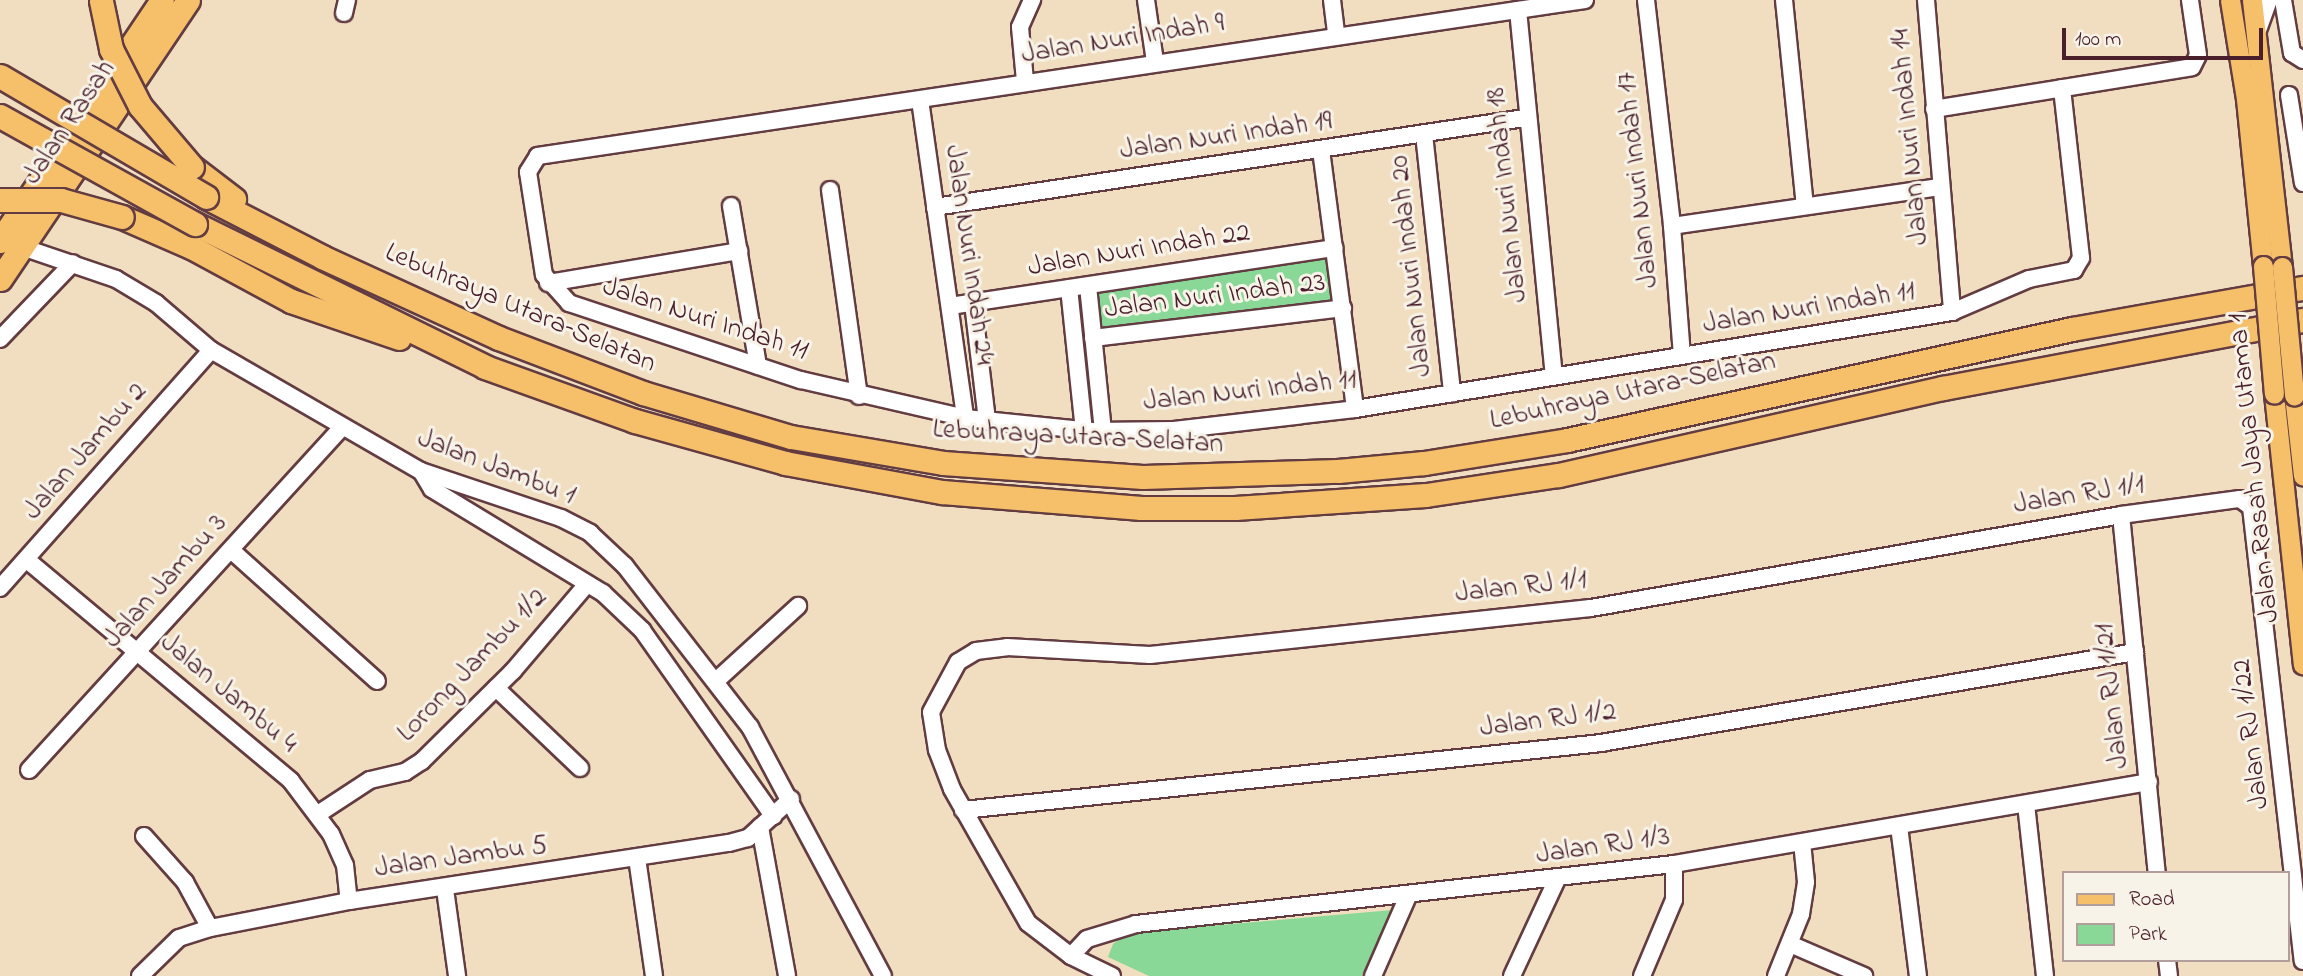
<!DOCTYPE html>
<meta charset="utf-8">
<style>
body{margin:0}
#map{position:relative;width:2303px;height:976px;overflow:hidden;background:#f1dec0;font-family:"Indie Flower",sans-serif}
div>[style]{position:absolute}
.green>*{inset:0;background:#89d897;transform-origin:0 0}
.roads{filter:drop-shadow(2px 0 #633c41) drop-shadow(-2px 0 #633c41) drop-shadow(0 2px #633c41) drop-shadow(0 -2px #633c41)}
.minor>*{height:16px;margin:-8px;padding:0 8px;transform-origin:8px;border-radius:8px;background:#fff}
.major>*{height:19px;margin:-9.5px;padding:0 9.5px;transform-origin:9.5px;border-radius:9.5px;background:#f6c06b}
.highway>*{height:23px;margin:-11.5px;padding:0 11.5px;transform-origin:11.5px;border-radius:11.5px;background:#f6c06b}
.bridges{filter:drop-shadow(2px 0 #633c41) drop-shadow(-2px 0 #633c41) drop-shadow(0 2px #633c41) drop-shadow(0 -2px #633c41)}
.major-bridge>*{height:19px;margin:-9.5px;padding:0 9.5px;transform-origin:9.5px;border-radius:9.5px;background:#f6c06b}
.highway-bridge>*{height:23px;margin:-11.5px;padding:0 11.5px;transform-origin:11.5px;border-radius:11.5px;background:#f6c06b}
span{translate:-50% -50%;white-space:nowrap;text-align:center;line-height:1.15;-webkit-text-stroke:6px #f7f3e8;paint-order:stroke}
.street-label{font-size:28px;color:#4a1f2b}
.legend{position:absolute;left:2062px;top:871px;width:228px;height:91px;box-sizing:border-box;background:#f7f3e8;border:2px solid #b29e9c;margin:0;padding:9px 12px;list-style:none;font-size:21px;color:#4a1f2b}
.legend li{display:flex;align-items:center;gap:14px;height:35px}
.legend b{width:35px;border:2px solid #b29e9c}
.scale{position:absolute;left:2062px;top:28px;width:201px;height:32px;box-sizing:border-box;border:4px solid #4a1f2b;border-top:0;padding-left:9px;font-size:21px;line-height:24px;white-space:nowrap;color:#4a1f2b;-webkit-text-stroke:5px #f7f3e8;paint-order:stroke}
</style>
<div id="map">
<div class="green">
<i style="left:1326px;top:259px;width:43px;height:231px;rotate:82deg"></i>
<i style="clip-path:polygon(1393px 910px,1362px 976px,1149px 976px,1108px 957px,1113px 944px,1128px 933px)"></i>
</div>
<div class="roads">
<div class="minor">
<i style="left:1146px;top:0;width:63px;rotate:81.7deg"></i>
<i style="left:1332px;top:0;width:35px;rotate:83deg"></i>
<i style="left:1585px;top:0;width:1059px;rotate:171.53deg"></i>
<i style="left:538px;top:156px;width:19px;rotate:122deg"></i>
<i style="left:528px;top:172px;width:104px;rotate:81.2deg"></i>
<i style="left:544px;top:275px;width:38px;rotate:48deg"></i>
<i style="left:569px;top:303px;width:244px;rotate:18.4deg"></i>
<i style="left:801px;top:380px;width:168px;rotate:13deg"></i>
<i style="left:965px;top:418px;width:130px;rotate:5.8deg"></i>
<i style="left:1094px;top:431px;width:80px;rotate:-0.7deg"></i>
<i style="left:1174px;top:430px;width:182px;rotate:-6.6deg"></i>
<i style="left:1355px;top:409px;width:605px;rotate:-9.23deg"></i>
<i style="left:1952px;top:312px;width:84px;rotate:-23.2deg"></i>
<i style="left:2029px;top:279px;width:46px;rotate:-11.3deg"></i>
<i style="left:2074px;top:270px;width:14px;rotate:-60deg"></i>
<i style="left:2081px;top:258px;width:171px;rotate:-96.4deg"></i>
<i style="left:1646px;top:0;width:227px;rotate:83.4deg"></i>
<i style="left:1672px;top:226px;width:129px;rotate:85.6deg"></i>
<i style="left:1784px;top:0;width:207px;rotate:84.2deg"></i>
<i style="left:1926px;top:0;width:313px;rotate:85.2deg"></i>
<i style="left:2283px;top:0;width:54px;rotate:80.4deg"></i>
<i style="left:2292px;top:53px;width:13px;rotate:32deg"></i>
<i style="left:1518px;top:10px;width:367px;rotate:84.4deg"></i>
<i style="left:344px;top:13px;width:13px;rotate:-77deg"></i>
<i style="left:2257px;top:33px;width:35px;rotate:-70deg"></i>
<i style="left:1025px;top:81px;width:54px;rotate:-95.3deg"></i>
<i style="left:1020px;top:27px;width:30px;rotate:-66deg"></i>
<i style="left:2289px;top:95px;width:89px;rotate:81deg"></i>
<i style="left:920px;top:100px;width:321px;rotate:81.9deg"></i>
<i style="left:1934px;top:109px;width:261px;rotate:-9.2deg"></i>
<i style="left:2192px;top:67px;width:13px;rotate:-63deg"></i>
<i style="left:2198px;top:55px;width:56px;rotate:-98.3deg"></i>
<i style="left:1424px;top:134px;width:261px;rotate:83.8deg"></i>
<i style="left:1321px;top:150px;width:261px;rotate:82.5deg"></i>
<i style="left:830px;top:190px;width:208px;rotate:82deg"></i>
<i style="left:731px;top:206px;width:162px;rotate:80.4deg"></i>
<i style="left:935px;top:207px;width:597px;rotate:-8.58deg"></i>
<i style="left:1672px;top:226px;width:271px;rotate:-8.3deg"></i>
<i style="left:22px;top:247px;width:99px;rotate:18.8deg"></i>
<i style="left:116px;top:279px;width:47px;rotate:31deg"></i>
<i style="left:156px;top:303px;width:72px;rotate:40.5deg"></i>
<i style="left:211px;top:350px;width:242px;rotate:30deg"></i>
<i style="left:421px;top:471px;width:148px;rotate:18.6deg"></i>
<i style="left:561px;top:518px;width:33px;rotate:27deg"></i>
<i style="left:590px;top:533px;width:48px;rotate:43.3deg"></i>
<i style="left:625px;top:566px;width:204px;rotate:52.2deg"></i>
<i style="left:750px;top:727px;width:282px;rotate:61.9deg"></i>
<i style="left:548px;top:283px;width:194px;rotate:-9.5deg"></i>
<i style="left:1088px;top:286px;width:146px;rotate:84.1deg"></i>
<i style="left:1069px;top:288px;width:143px;rotate:84deg"></i>
<i style="left:973px;top:303px;width:119px;rotate:83.2deg"></i>
<i style="left:950px;top:306px;width:389px;rotate:-8.6deg"></i>
<i style="left:1093px;top:338px;width:252px;rotate:-6.8deg"></i>
<i style="left:0;top:339px;width:105px;rotate:-46.2deg"></i>
<i style="left:421px;top:471px;width:21px;rotate:59deg"></i>
<i style="left:432px;top:489px;width:200px;rotate:31.3deg"></i>
<i style="left:603px;top:593px;width:54px;rotate:43.5deg"></i>
<i style="left:642px;top:630px;width:228px;rotate:54.8deg"></i>
<i style="left:2121px;top:515px;width:360px;rotate:84.3deg"></i>
<i style="left:231px;top:550px;width:196px;rotate:41.9deg"></i>
<i style="left:27px;top:560px;width:344px;rotate:39.9deg"></i>
<i style="left:291px;top:781px;width:66px;rotate:53deg"></i>
<i style="left:331px;top:834px;width:34px;rotate:66deg"></i>
<i style="left:345px;top:865px;width:36px;rotate:84deg"></i>
<i style="left:0;top:588px;width:318px;rotate:-48.4deg"></i>
<i style="left:717px;top:680px;width:110px;rotate:-42.4deg"></i>
<i style="left:496px;top:688px;width:116px;rotate:43.6deg"></i>
<i style="left:29px;top:770px;width:462px;rotate:-47.6deg"></i>
<i style="left:2026px;top:804px;width:173px;rotate:83.7deg"></i>
<i style="left:963px;top:810px;width:642px;rotate:-5.99deg"></i>
<i style="left:1601px;top:743px;width:542px;rotate:-9.67deg"></i>
<i style="left:318px;top:814px;width:62px;rotate:-33.2deg"></i>
<i style="left:370px;top:780px;width:36px;rotate:-13deg"></i>
<i style="left:405px;top:772px;width:20px;rotate:-33deg"></i>
<i style="left:422px;top:761px;width:128px;rotate:-44.7deg"></i>
<i style="left:513px;top:671px;width:114px;rotate:-49.6deg"></i>
<i style="left:1899px;top:826px;width:151px;rotate:82.8deg"></i>
<i style="left:760px;top:827px;width:151px;rotate:79.7deg"></i>
<i style="left:144px;top:836px;width:62px;rotate:48.3deg"></i>
<i style="left:185px;top:882px;width:52px;rotate:61.5deg"></i>
<i style="left:637px;top:858px;width:119px;rotate:81.8deg"></i>
<i style="left:445px;top:889px;width:88px;rotate:82.1deg"></i>
<i style="left:1790px;top:944px;width:81px;rotate:23.4deg"></i>
<i style="left:1071px;top:956px;width:23px;rotate:-47deg"></i>
<i style="left:1087px;top:939px;width:51px;rotate:-17deg"></i>
<i style="left:1136px;top:924px;width:541px;rotate:-6.36deg"></i>
<i style="left:1674px;top:864px;width:482px;rotate:-9.8deg"></i>
<i style="left:2167px;top:960px;width:16px;rotate:83deg"></i>
<i style="left:140px;top:976px;width:54px;rotate:-44.3deg"></i>
<i style="left:179px;top:938px;width:33px;rotate:-18deg"></i>
<i style="left:210px;top:928px;width:142px;rotate:-11deg"></i>
<i style="left:349px;top:901px;width:384px;rotate:-8.7deg"></i>
<i style="left:729px;top:843px;width:20px;rotate:-15deg"></i>
<i style="left:748px;top:838px;width:58px;rotate:-42.2deg"></i>
<i style="left:1112px;top:976px;width:46px;rotate:-154deg"></i>
<i style="left:1071px;top:956px;width:54px;rotate:-142.5deg"></i>
<i style="left:1028px;top:923px;width:154px;rotate:-119.6deg"></i>
<i style="left:952px;top:789px;width:42px;rotate:-111deg"></i>
<i style="left:937px;top:750px;width:38px;rotate:-99deg"></i>
<i style="left:931px;top:712px;width:57px;rotate:-61.6deg"></i>
<i style="left:958px;top:662px;width:21px;rotate:-31deg"></i>
<i style="left:976px;top:651px;width:31px;rotate:-7deg"></i>
<i style="left:1007px;top:647px;width:143px;rotate:3.2deg"></i>
<i style="left:1150px;top:655px;width:443px;rotate:-6.1deg"></i>
<i style="left:1591px;top:608px;width:538px;rotate:-9.95deg"></i>
<i style="left:2121px;top:515px;width:120px;rotate:-7.7deg"></i>
<i style="left:2240px;top:499px;width:14px;rotate:36deg"></i>
<i style="left:2251px;top:507px;width:457px;rotate:83.5deg"></i>
<i style="left:1373px;top:976px;width:87px;rotate:-66.4deg"></i>
<i style="left:1512px;top:976px;width:105px;rotate:-65.1deg"></i>
<i style="left:1642px;top:976px;width:82px;rotate:-67.2deg"></i>
<i style="left:1674px;top:900px;width:36px;rotate:-90deg"></i>
<i style="left:1776px;top:976px;width:67px;rotate:-68deg"></i>
<i style="left:1801px;top:914px;width:32px;rotate:-81deg"></i>
<i style="left:1806px;top:882px;width:40px;rotate:-95.7deg"></i>
</div>
<div class="major">
<i style="left:2230px;top:0;width:100px;rotate:80.8deg"></i>
<i style="left:2246px;top:99px;width:168px;rotate:84.2deg"></i>
<i style="left:2252px;top:0;width:269px;rotate:83.6deg"></i>
<i style="left:2274px;top:394px;width:272px;rotate:83.9deg"></i>
<i style="left:2294px;top:395px;width:81px;rotate:83.6deg"></i>
</div>
<div class="highway">
<i style="left:192px;top:167px;width:53px;rotate:37.3deg"></i>
<i style="left:206px;top:197px;width:131px;rotate:27.3deg"></i>
<i style="left:322px;top:257px;width:195px;rotate:24.6deg"></i>
<i style="left:499px;top:338px;width:154px;rotate:20.9deg"></i>
<i style="left:643px;top:393px;width:154px;rotate:16.6deg"></i>
<i style="left:791px;top:437px;width:154px;rotate:9.7deg"></i>
<i style="left:943px;top:463px;width:200px;rotate:4deg"></i>
<i style="left:1143px;top:477px;width:195px;rotate:-1.8deg"></i>
<i style="left:1338px;top:471px;width:86px;rotate:-5.3deg"></i>
<i style="left:1424px;top:463px;width:145px;rotate:-9.1deg"></i>
<i style="left:1567px;top:440px;width:517px;rotate:-12.4deg"></i>
<i style="left:2072px;top:329px;width:235px;rotate:-10.1deg"></i>
<i style="left:122px;top:217px;width:75px;rotate:23.5deg"></i>
<i style="left:191px;top:247px;width:114px;rotate:28.4deg"></i>
<i style="left:291px;top:301px;width:114px;rotate:18.9deg"></i>
<i style="left:195px;top:224px;width:323px;rotate:26.2deg"></i>
<i style="left:485px;top:367px;width:159px;rotate:19.8deg"></i>
<i style="left:635px;top:421px;width:156px;rotate:15.6deg"></i>
<i style="left:785px;top:463px;width:160px;rotate:10.5deg"></i>
<i style="left:942px;top:492px;width:200px;rotate:4.6deg"></i>
<i style="left:1141px;top:508px;width:94px"></i>
<i style="left:1235px;top:508px;width:191px;rotate:-3.9deg"></i>
<i style="left:1426px;top:495px;width:134px;rotate:-8.6deg"></i>
<i style="left:1559px;top:475px;width:394px;rotate:-12.8deg"></i>
<i style="left:1943px;top:388px;width:366px;rotate:-10.7deg"></i>
<i style="left:0;top:241px;width:290px;rotate:-56.1deg"></i>
<i style="left:0;top:279px;width:336px;rotate:-56deg"></i>
</div>
</div>
<div class="bridges">
<div class="major-bridge">
<i style="left:2263px;top:266px;width:128px;rotate:85.1deg"></i>
<i style="left:2282px;top:267px;width:129px;rotate:84.6deg"></i>
</div>
<div class="highway-bridge">
<i style="left:101px;top:1px;width:49px;rotate:78.2deg"></i>
<i style="left:111px;top:49px;width:64px;rotate:63deg"></i>
<i style="left:140px;top:106px;width:80px;rotate:49.6deg"></i>
<i style="left:0;top:76px;width:239px;rotate:30.4deg"></i>
<i style="left:0;top:116px;width:223px;rotate:29deg"></i>
<i style="left:0;top:200px;width:61px"></i>
<i style="left:61px;top:200px;width:63px;rotate:15.6deg"></i>
</div>
</div>
<div class="street-label">
<span style="left:1123px;top:40px;rotate:-9deg">Jalan Nuri Indah 9</span>
<span style="left:70px;top:123px;rotate:-56deg">Jalan Rasah</span>
<span style="left:1226px;top:137px;rotate:-8deg">Jalan Nuri Indah 19</span>
<span style="left:1911px;top:137px;rotate:-95deg">Jalan Nuri Indah 14</span>
<span style="left:1639px;top:180px;rotate:-96deg">Jalan Nuri Indah 17</span>
<span style="left:1508px;top:195px;rotate:-96deg">Jalan Nuri Indah 18</span>
<span style="left:1139px;top:251px;rotate:-9deg">Jalan Nuri Indah 22</span>
<span style="left:968px;top:255px;rotate:82deg">Jalan Nuri Indah 24</span>
<span style="left:1412px;top:266px;rotate:-96deg">Jalan Nuri Indah 20</span>
<span style="left:1215px;top:297px;rotate:-7deg">Jalan Nuri Indah 23</span>
<span style="left:520px;top:309px;rotate:23deg">Lebuhraya Utara–Selatan</span>
<span style="left:1809px;top:309px;rotate:-9deg">Jalan Nuri Indah 11</span>
<span style="left:705px;top:320px;rotate:18deg">Jalan Nuri Indah 11</span>
<span style="left:1250px;top:392px;rotate:-6deg">Jalan Nuri Indah 11</span>
<span style="left:1633px;top:392px;rotate:-12deg">Lebuhraya Utara–Selatan</span>
<span style="left:1078px;top:438px;rotate:3deg">Lebuhraya Utara–Selatan</span>
<span style="left:86px;top:452px;rotate:-49deg">Jalan Jambu 2</span>
<span style="left:496px;top:468px;rotate:21deg">Jalan Jambu 1</span>
<span style="left:2255px;top:468px;rotate:-96deg">Jalan Rasah Jaya Utama 1</span>
<span style="left:2079px;top:496px;rotate:-9deg">Jalan RJ 1/1</span>
<span style="left:166px;top:582px;rotate:-48deg">Jalan Jambu 3</span>
<span style="left:1521px;top:588px;rotate:-6deg">Jalan RJ 1/1</span>
<span style="left:473px;top:666px;rotate:-46deg">Lorong Jambu 1/2</span>
<span style="left:228px;top:694px;rotate:40deg">Jalan Jambu 4</span>
<span style="left:2113px;top:696px;rotate:-96deg">Jalan RJ 1/21</span>
<span style="left:1548px;top:721px;rotate:-7deg">Jalan RJ 1/2</span>
<span style="left:2252px;top:734px;rotate:-97deg">Jalan RJ 1/22</span>
<span style="left:1603px;top:847px;rotate:-8deg">Jalan RJ 1/3</span>
<span style="left:461px;top:858px;rotate:-8deg">Jalan Jambu 5</span>
</div>
<ul class="legend">
<li><b style="height:9px;background:#f6c06b"></b>Road</li>
<li><b style="height:19px;background:#89d897"></b>Park</li>
</ul>
<div class="scale">100 m</div>
</div>
